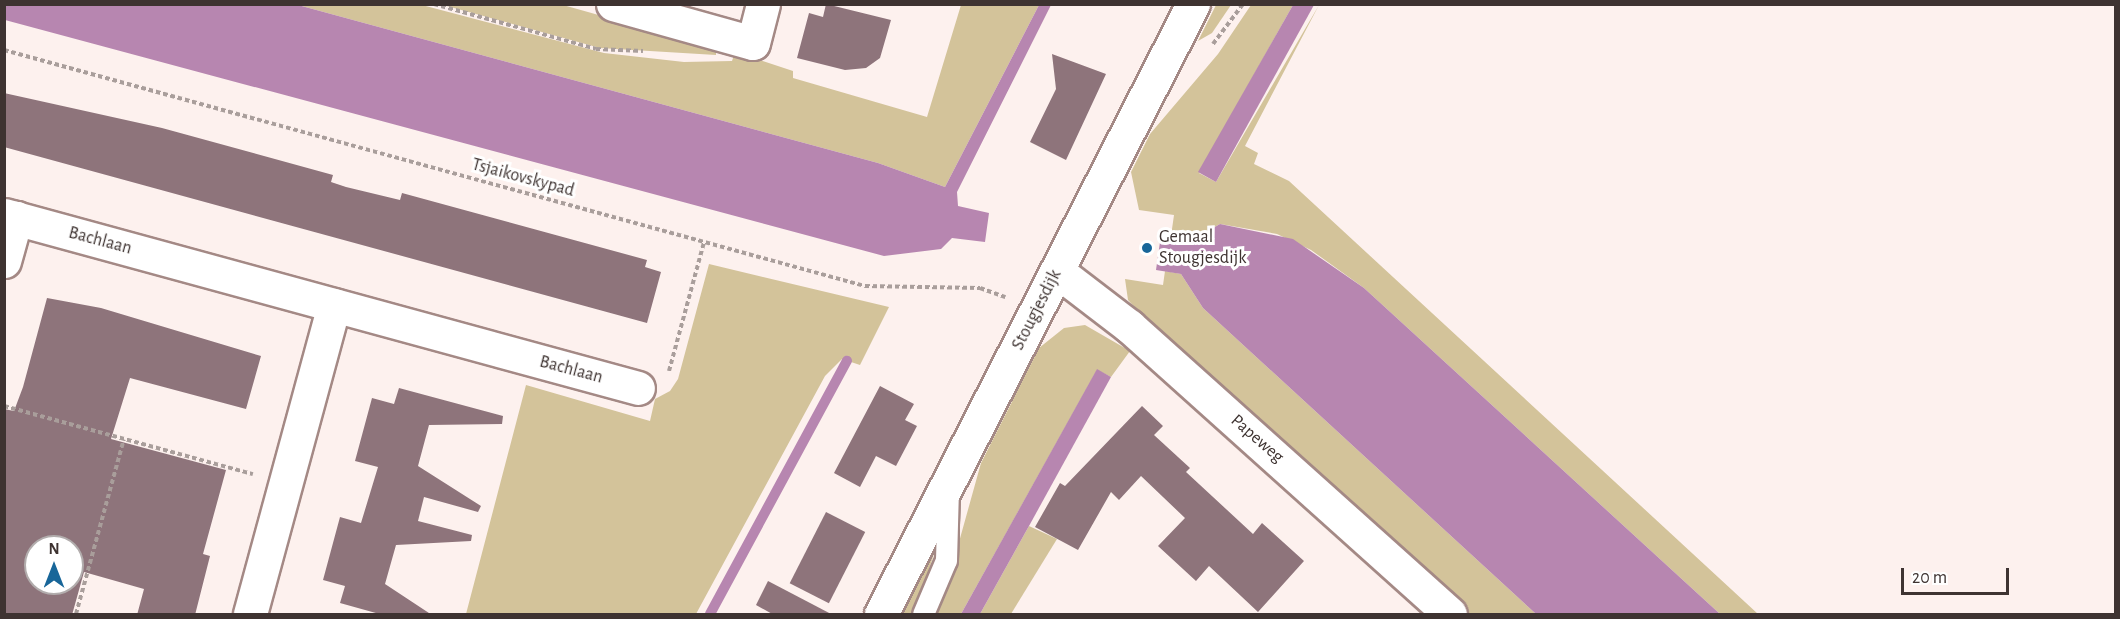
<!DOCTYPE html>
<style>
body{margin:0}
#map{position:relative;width:2120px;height:619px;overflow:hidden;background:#fdf1ee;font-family:"Alegreya Sans",sans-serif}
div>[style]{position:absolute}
.green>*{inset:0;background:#d3c39a}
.water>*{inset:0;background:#b786b0}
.stream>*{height:10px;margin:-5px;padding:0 5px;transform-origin:5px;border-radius:5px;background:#b786b0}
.building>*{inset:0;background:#8e747b;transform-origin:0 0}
.path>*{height:4px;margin-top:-2px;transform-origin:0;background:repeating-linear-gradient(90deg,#a99e9b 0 4.5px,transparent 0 7.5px)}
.roads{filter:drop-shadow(2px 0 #a48985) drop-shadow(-2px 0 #a48985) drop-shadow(0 2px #a48985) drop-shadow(0 -2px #a48985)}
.service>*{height:21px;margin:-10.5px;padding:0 10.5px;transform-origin:10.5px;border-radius:10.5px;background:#fff}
.minor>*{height:33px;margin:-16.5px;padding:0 16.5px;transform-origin:16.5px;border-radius:16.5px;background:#fff}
.dots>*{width:16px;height:16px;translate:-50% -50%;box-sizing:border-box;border:3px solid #fff;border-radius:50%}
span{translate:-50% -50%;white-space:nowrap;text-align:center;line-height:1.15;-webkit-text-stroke:6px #fff;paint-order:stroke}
.street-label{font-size:18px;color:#3e3331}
.poi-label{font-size:18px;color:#3e3331}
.left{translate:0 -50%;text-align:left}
.frame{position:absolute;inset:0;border:6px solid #3e3331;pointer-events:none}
.north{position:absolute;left:24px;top:535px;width:60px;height:60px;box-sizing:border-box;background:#fff;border:2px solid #b2adad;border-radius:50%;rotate:0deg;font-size:16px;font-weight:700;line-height:24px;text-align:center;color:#3e3331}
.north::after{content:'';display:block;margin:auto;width:21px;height:27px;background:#186699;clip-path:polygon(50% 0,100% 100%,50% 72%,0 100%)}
.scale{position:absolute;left:1901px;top:568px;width:108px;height:27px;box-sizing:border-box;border:3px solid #3e3331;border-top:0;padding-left:8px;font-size:18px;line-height:21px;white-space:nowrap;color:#3e3331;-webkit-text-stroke:4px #fff;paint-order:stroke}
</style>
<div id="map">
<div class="green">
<i style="clip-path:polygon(298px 5px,422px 5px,604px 53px,684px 62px,732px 61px,735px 52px,793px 71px,793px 78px,927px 117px,961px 5px,1039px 5px,945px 187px,878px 163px)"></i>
<i style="clip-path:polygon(443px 5px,563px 5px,716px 48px,716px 55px,600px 48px)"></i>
<i style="clip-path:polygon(1216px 5px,1231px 5px,1212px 33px,1198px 41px)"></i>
<i style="clip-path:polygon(1251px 5px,1293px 5px,1199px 173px,1216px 182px,1319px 5px,1245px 146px,1258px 153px,1254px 164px,1289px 181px,1758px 614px,1720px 614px,1364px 288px,1311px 250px,1277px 234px,1220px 224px,1184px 245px,1170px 243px,1174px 215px,1139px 210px,1131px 172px,1150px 134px,1218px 54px)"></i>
<i style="clip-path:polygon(709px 264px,889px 307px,860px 365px,842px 359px,825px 376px,696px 614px,466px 614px,526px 385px,650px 421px,655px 399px,670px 391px,678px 379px)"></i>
<i style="clip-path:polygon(1165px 271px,1181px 274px,1203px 308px,1536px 614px,1467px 614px,1145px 318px,1128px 300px,1125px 279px,1163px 285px)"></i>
<i style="clip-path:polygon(1085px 325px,1130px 351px,1111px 377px,1097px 370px,961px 614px,931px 614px,954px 560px,981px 463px,1039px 348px,1064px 328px)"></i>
<i style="clip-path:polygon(1029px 526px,1057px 539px,1011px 614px,980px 614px)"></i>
<i style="clip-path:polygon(936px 548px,914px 614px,902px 614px)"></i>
</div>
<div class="water">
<i style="clip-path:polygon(4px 5px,298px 5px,878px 163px,945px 187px,1039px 5px,1051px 5px,957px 192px,958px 206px,989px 213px,985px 242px,952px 238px,941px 249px,884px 256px,5px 20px)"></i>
<i style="clip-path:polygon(1293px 5px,1314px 5px,1216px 182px,1198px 172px)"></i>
<i style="clip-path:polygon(1220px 224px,1293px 239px,1364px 288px,1720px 614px,1536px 614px,1203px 308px,1181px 274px,1156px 270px,1160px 242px,1184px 245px)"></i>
<i style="clip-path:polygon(1097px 369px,1111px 377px,1029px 526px,980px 614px,961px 614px)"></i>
</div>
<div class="stream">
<i style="left:710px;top:614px;width:288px;rotate:-61.6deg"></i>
</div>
<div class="building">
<i style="clip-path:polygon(826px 4px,891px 20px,880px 58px,866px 68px,845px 70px,797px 58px,809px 13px,823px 17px)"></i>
<i style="clip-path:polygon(1052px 54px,1106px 74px,1066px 160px,1030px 142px,1056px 89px)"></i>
<i style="clip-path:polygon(4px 93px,162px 128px,333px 175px,331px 182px,346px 187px,400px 200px,402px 193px,647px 260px,645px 267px,661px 272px,647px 323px,4px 147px)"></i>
<i style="clip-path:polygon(evenodd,47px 298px,101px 308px,261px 356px,246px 409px,130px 378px,111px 439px,226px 470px,203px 554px,210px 556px,195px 615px,137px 615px,144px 589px,84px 572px,72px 615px,4px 615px,4px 409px,14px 411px,23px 387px,47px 298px,36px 547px,72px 547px,72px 583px,36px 583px,36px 547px)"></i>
<i style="clip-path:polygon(880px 386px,914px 404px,905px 420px,917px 426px,896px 466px,876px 456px,860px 487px,834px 473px)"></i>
<i style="clip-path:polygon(399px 388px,503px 416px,502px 424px,429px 425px,418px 466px,481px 506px,478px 512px,424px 497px,418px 521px,472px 535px,471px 541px,396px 545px,385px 584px,432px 615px,383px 615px,340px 603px,345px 586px,323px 580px,340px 517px,361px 523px,378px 467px,355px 461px,372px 398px,394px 404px)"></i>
<i style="clip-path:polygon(1142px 406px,1163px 426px,1154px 435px,1190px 468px,1186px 472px,1253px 534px,1262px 523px,1304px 561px,1258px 612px,1209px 566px,1196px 581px,1158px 546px,1185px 518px,1141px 476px,1119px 500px,1111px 492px,1078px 550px,1035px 527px,1060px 483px,1065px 486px)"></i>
<i style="left:826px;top:512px;width:44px;height:80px;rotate:27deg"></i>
<i style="clip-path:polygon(768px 581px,833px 615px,774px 615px,756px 605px)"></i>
</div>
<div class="path">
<i style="left:434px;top:4px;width:168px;rotate:15.5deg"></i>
<i style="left:596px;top:49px;width:47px;rotate:2.4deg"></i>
<i style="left:1213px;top:44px;width:50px;rotate:-53.1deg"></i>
<i style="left:4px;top:50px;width:893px;rotate:15.33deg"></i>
<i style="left:865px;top:286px;width:115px;rotate:1deg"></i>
<i style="left:980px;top:288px;width:27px;rotate:20deg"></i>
<i style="left:669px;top:371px;width:134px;rotate:-74.8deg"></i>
<i style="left:4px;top:406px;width:258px;rotate:15.3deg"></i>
<i style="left:76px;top:614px;width:181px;rotate:-74.7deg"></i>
</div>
<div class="roads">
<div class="service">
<i style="left:923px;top:614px;width:59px;rotate:-66.9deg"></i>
<i style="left:946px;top:560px;width:72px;rotate:-88.4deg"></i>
</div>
<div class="minor">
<i style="left:613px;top:4px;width:145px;rotate:15.6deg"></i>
<i style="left:753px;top:43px;width:40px;rotate:-75.6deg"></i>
<i style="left:4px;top:215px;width:657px;rotate:15.26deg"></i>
<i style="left:4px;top:261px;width:45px;rotate:-74.4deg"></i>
<i style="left:1057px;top:271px;width:91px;rotate:37.4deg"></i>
<i style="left:1129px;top:326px;width:431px;rotate:41.9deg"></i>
<i style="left:250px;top:614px;width:320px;rotate:-74.8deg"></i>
<i style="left:881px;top:614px;width:685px;rotate:-62.91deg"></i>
</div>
</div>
<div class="dots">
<i style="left:1147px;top:248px;background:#186699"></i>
</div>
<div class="street-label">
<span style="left:523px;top:178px;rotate:15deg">Tsjaikovskypad</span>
<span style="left:100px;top:241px;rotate:15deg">Bachlaan</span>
<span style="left:1037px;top:310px;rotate:-63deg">Stougjesdijk</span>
<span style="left:571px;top:370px;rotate:15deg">Bachlaan</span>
<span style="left:1257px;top:439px;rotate:41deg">Papeweg</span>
</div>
<div class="poi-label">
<span class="left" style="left:1159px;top:248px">Gemaal<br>Stougjesdijk</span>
</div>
<div class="frame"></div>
<div class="north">N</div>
<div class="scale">20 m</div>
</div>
